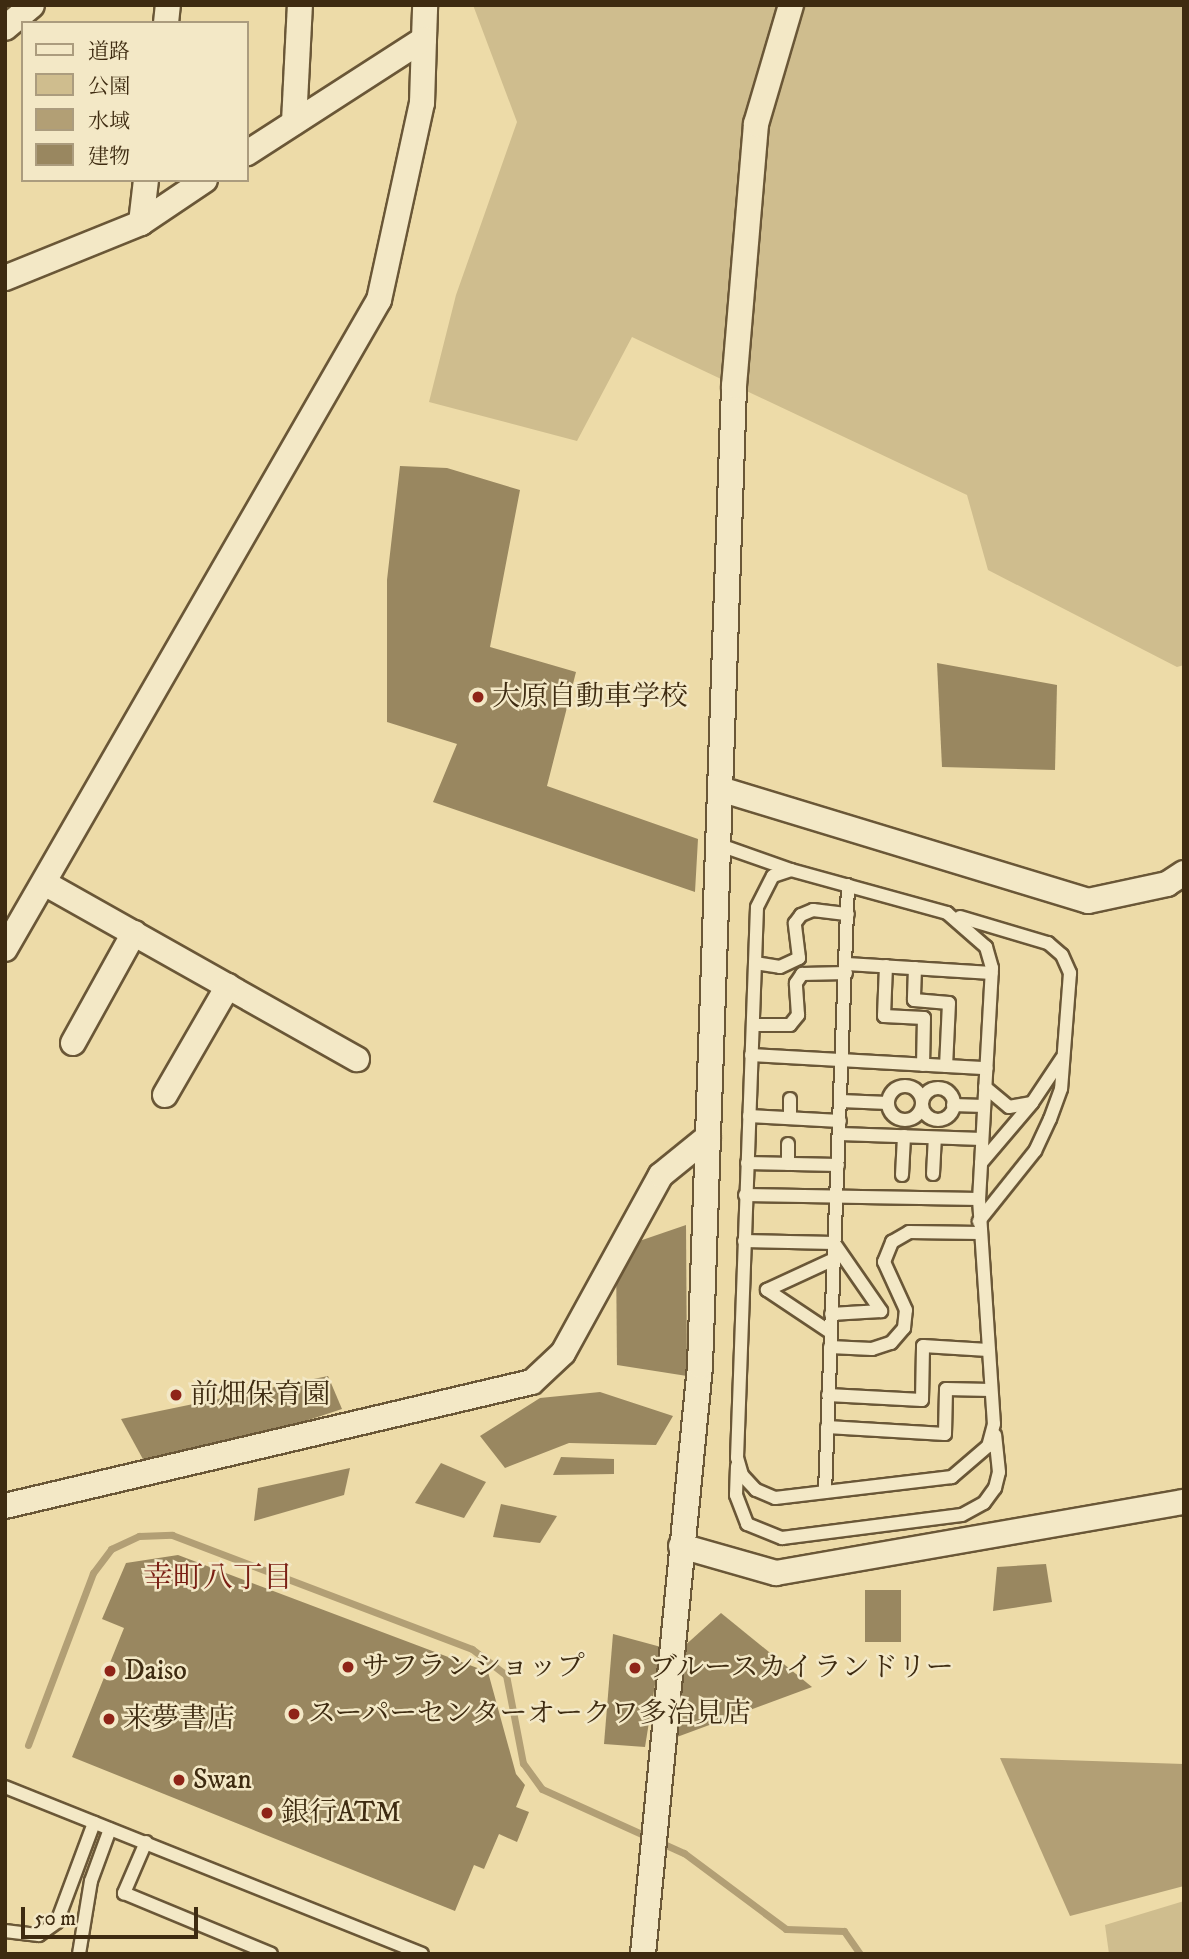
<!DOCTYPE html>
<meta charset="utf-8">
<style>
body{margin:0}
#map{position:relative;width:1189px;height:1959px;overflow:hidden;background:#eddba8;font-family:"IM FELL DW Pica","Noto Serif JP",serif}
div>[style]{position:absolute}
.green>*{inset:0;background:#cfbd8e}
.water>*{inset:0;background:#b29f75}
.stream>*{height:7px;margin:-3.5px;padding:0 3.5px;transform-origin:3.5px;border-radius:3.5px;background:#b29f75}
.building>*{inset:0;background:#998760;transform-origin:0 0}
.roads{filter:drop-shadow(2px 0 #6a5737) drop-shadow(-2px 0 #6a5737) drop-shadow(0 2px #6a5737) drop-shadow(0 -2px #6a5737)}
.service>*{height:12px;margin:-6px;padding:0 6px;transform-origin:6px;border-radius:6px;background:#f3e8c6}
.service>.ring{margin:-6px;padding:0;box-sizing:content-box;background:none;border:12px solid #f3e8c6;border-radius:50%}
.minor>*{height:24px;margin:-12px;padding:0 12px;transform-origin:12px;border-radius:12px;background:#f3e8c6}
.dots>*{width:19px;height:19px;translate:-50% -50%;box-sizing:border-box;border:4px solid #f3e8c6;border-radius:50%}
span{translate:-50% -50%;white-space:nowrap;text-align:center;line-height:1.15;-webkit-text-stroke:5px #f3e8c6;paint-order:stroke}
.poi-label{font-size:28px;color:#3e2b11}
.left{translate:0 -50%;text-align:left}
.neighbourhood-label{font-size:30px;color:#7a1f14}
.frame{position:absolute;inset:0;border:7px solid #3e2b11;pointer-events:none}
.legend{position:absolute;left:21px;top:21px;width:228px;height:161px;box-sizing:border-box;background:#f3e8c6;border:2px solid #ab9c7e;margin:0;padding:9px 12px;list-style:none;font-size:21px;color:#3e2b11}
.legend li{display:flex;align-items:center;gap:14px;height:35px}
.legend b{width:35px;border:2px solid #ab9c7e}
.scale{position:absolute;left:21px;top:1907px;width:177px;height:32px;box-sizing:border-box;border:4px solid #3e2b11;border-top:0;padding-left:9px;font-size:21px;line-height:24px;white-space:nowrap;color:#3e2b11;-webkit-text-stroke:5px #f3e8c6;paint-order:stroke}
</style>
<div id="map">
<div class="green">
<i style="clip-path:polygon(473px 5px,1184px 5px,1184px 665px,1177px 667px,988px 570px,967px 495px,632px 337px,577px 441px,429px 402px,456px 295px,517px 122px)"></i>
<i style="clip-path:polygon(1184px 1901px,1184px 1954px,1109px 1954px,1105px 1925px)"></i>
</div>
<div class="water">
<i style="clip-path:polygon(1000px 1758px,1184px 1764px,1184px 1886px,1070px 1916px)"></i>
</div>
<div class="stream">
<i style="left:28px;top:1745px;width:184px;rotate:-69.3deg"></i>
<i style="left:93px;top:1573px;width:30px;rotate:-53deg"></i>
<i style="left:111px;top:1549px;width:31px;rotate:-25deg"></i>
<i style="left:139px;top:1536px;width:33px;rotate:-2deg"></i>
<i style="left:172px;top:1535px;width:321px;rotate:20.8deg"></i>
<i style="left:472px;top:1649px;width:43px;rotate:37.4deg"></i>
<i style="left:506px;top:1675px;width:90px;rotate:79.1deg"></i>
<i style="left:523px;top:1763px;width:32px;rotate:54deg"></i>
<i style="left:542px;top:1789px;width:156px;rotate:24.3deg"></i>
<i style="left:684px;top:1853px;width:127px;rotate:36.7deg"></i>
<i style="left:786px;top:1929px;width:58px;rotate:2deg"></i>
<i style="left:844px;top:1931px;width:28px;rotate:55deg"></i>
</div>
<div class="building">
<i style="clip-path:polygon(400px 466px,447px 468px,520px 490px,490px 647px,576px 672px,547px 786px,698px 839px,695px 892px,433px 802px,457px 744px,387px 722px,387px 580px)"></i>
<i style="clip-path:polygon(937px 663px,1057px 685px,1055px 770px,942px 767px)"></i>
<i style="clip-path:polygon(686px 1225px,687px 1376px,617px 1365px,616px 1249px)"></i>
<i style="clip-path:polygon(328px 1376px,342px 1409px,150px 1472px,121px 1419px)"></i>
<i style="clip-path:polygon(600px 1392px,673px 1416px,656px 1445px,569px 1443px,505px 1468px,480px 1436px,540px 1398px)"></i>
<i style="clip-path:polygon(561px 1457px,614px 1459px,614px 1474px,553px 1475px)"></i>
<i style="clip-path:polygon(441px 1463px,486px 1482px,464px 1518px,415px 1503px)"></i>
<i style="clip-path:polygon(350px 1468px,344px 1495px,254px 1521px,258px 1488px)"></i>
<i style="clip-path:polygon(501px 1504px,557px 1516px,540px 1543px,493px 1537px)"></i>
<i style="clip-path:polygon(178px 1555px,488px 1672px,516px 1774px,525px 1785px,516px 1807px,529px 1812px,517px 1842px,499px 1834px,484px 1869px,474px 1865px,455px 1911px,72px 1757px,124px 1628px,102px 1619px,126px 1563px)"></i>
<i style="clip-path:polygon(1046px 1564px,1052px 1602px,993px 1611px,997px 1567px)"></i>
<i style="left:865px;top:1590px;width:36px;height:52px"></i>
<i style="clip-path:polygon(721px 1613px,812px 1687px,677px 1737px,681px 1649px)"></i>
<i style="clip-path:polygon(613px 1634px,661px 1647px,645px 1747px,604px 1744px)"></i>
</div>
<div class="roads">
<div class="service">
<i style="left:717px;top:844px;width:78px;rotate:19.4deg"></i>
<i style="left:791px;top:870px;width:162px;rotate:15.4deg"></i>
<i style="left:947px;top:913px;width:52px;rotate:41.1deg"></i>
<i style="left:986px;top:947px;width:22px;rotate:74deg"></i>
<i style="left:992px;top:968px;width:231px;rotate:93.2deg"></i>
<i style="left:979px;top:1199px;width:225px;rotate:86.2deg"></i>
<i style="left:994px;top:1424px;width:23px;rotate:105deg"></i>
<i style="left:988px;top:1446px;width:48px;rotate:139.3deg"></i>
<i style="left:952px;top:1477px;width:178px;rotate:173.2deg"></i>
<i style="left:775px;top:1498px;width:21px;rotate:-157deg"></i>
<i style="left:756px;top:1490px;width:21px;rotate:-133deg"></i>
<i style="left:742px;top:1475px;width:18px;rotate:-106deg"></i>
<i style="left:737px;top:1458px;width:551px;rotate:-87.92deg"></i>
<i style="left:757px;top:907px;width:35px;rotate:-63deg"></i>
<i style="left:773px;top:876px;width:19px;rotate:-18deg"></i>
<i style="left:960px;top:917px;width:92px;rotate:16.5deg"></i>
<i style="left:1048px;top:943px;width:18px;rotate:41deg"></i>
<i style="left:1062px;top:955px;width:20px;rotate:66deg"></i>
<i style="left:1070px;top:973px;width:116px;rotate:94.4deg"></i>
<i style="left:1061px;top:1089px;width:32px;rotate:110deg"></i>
<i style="left:1050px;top:1119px;width:35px;rotate:115deg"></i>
<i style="left:1035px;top:1151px;width:90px;rotate:128.7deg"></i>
<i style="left:755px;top:963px;width:25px;rotate:9deg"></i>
<i style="left:780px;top:967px;width:21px;rotate:-25deg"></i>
<i style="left:799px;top:958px;width:35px;rotate:-97deg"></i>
<i style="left:795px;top:923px;width:10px;rotate:-53deg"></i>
<i style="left:801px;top:915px;width:13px;rotate:-23deg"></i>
<i style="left:813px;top:910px;width:35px;rotate:7deg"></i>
<i style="left:847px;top:964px;width:145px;rotate:3.6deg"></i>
<i style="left:886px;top:966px;width:50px;rotate:92.3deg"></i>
<i style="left:884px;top:1016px;width:40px;rotate:2.9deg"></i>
<i style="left:924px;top:1018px;width:47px;rotate:91.2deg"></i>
<i style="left:915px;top:968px;width:32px;rotate:92deg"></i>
<i style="left:914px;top:1000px;width:35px;rotate:5deg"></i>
<i style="left:949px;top:1003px;width:63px;rotate:92.7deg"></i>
<i style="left:753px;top:1025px;width:37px"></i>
<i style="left:790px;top:1025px;width:13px;rotate:-51deg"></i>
<i style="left:798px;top:1015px;width:32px;rotate:-94deg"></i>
<i style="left:796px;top:983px;width:11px;rotate:-56deg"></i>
<i style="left:802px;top:974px;width:44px;rotate:-1.3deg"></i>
<i style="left:751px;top:1055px;width:236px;rotate:3.2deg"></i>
<i class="ring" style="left:888px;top:1086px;width:22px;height:22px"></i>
<i style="left:985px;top:1087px;width:31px;rotate:40deg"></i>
<i style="left:1009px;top:1107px;width:23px;rotate:-10deg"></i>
<i style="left:1032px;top:1103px;width:54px;rotate:-56.3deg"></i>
<i class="ring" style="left:922px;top:1088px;width:20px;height:20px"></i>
<i style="left:841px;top:1101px;width:47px;rotate:2.4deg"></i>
<i style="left:953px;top:1105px;width:31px;rotate:2deg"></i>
<i style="left:749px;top:1116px;width:91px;rotate:3.1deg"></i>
<i style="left:790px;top:1118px;width:19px;rotate:-90deg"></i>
<i style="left:840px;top:1134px;width:142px;rotate:2deg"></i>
<i style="left:788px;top:1144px;width:20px;rotate:90deg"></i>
<i style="left:747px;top:1163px;width:91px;rotate:1.3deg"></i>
<i style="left:981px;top:1163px;width:79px;rotate:-49.6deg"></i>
<i style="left:933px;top:1174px;width:36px;rotate:-87deg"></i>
<i style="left:902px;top:1175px;width:39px;rotate:-87deg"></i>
<i style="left:745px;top:1195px;width:234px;rotate:1deg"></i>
<i style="left:744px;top:1241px;width:90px;rotate:1.3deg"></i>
<i style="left:834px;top:1243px;width:83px;rotate:55.3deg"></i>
<i style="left:881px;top:1311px;width:50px;rotate:176.6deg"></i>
<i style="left:830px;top:1332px;width:76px;rotate:-146.3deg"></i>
<i style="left:767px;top:1290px;width:74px;rotate:-24.8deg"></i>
<i style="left:830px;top:1347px;width:42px;rotate:2.7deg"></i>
<i style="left:872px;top:1349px;width:20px;rotate:-18deg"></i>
<i style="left:891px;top:1343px;width:20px;rotate:-49deg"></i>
<i style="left:904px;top:1328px;width:18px;rotate:-84deg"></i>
<i style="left:906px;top:1310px;width:53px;rotate:-114.6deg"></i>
<i style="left:884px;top:1262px;width:22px;rotate:-68deg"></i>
<i style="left:892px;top:1242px;width:20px;rotate:-30deg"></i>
<i style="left:909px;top:1232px;width:71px;rotate:0.8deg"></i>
<i style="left:828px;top:1395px;width:94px;rotate:3deg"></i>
<i style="left:922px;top:1400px;width:54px;rotate:-88.9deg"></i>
<i style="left:923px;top:1346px;width:65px;rotate:3.5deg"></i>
<i style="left:827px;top:1427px;width:118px;rotate:3.4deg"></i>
<i style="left:945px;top:1434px;width:45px;rotate:-88.7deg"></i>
<i style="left:946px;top:1389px;width:45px;rotate:1.3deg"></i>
<i style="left:737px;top:1466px;width:29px;rotate:92deg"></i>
<i style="left:736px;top:1495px;width:31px;rotate:69deg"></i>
<i style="left:747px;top:1524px;width:38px;rotate:22deg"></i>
<i style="left:782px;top:1538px;width:181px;rotate:-7.3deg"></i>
<i style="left:962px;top:1515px;width:25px;rotate:-29deg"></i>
<i style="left:984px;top:1503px;width:19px;rotate:-54deg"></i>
<i style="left:995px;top:1488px;width:16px;rotate:-76deg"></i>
<i style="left:999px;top:1472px;width:37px;rotate:-96deg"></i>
<i style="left:825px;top:1492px;width:607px;rotate:-87.83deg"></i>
<i style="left:5px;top:1787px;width:449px;rotate:21.8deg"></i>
<i style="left:146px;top:1842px;width:56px;rotate:113.3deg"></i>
<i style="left:124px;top:1893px;width:159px;rotate:22.5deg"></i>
<i style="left:5px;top:1931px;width:34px;rotate:7deg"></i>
<i style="left:39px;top:1935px;width:22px;rotate:-36deg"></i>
<i style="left:57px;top:1922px;width:106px;rotate:-69.5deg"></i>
<i style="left:79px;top:1954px;width:74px;rotate:-80.7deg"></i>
<i style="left:91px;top:1881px;width:55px;rotate:-69.9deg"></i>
</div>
<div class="minor">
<i style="left:166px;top:23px;width:18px;rotate:-84deg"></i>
<i style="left:5px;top:28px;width:35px;rotate:-40deg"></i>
<i style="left:424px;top:39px;width:34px;rotate:-88deg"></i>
<i style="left:294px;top:122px;width:117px;rotate:-87.1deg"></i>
<i style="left:141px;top:223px;width:43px;rotate:-83.4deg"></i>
<i style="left:5px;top:278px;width:147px;rotate:-22deg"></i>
<i style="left:141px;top:223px;width:77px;rotate:-33.9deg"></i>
<i style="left:720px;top:789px;width:385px;rotate:16.9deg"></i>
<i style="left:1088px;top:901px;width:81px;rotate:-12.1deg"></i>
<i style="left:1167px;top:884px;width:20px;rotate:-33deg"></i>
<i style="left:46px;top:884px;width:357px;rotate:29.4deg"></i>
<i style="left:5px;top:949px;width:749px;rotate:-60.05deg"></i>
<i style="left:379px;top:300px;width:202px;rotate:-77.7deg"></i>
<i style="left:422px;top:103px;width:64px;rotate:-88.2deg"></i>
<i style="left:424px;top:39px;width:211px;rotate:147.2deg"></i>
<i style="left:73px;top:1043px;width:126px;rotate:-61deg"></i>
<i style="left:165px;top:1095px;width:126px;rotate:-60deg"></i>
<i style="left:5px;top:1506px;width:541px;rotate:-13.24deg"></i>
<i style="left:532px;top:1382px;width:42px;rotate:-43.1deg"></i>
<i style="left:563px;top:1353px;width:203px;rotate:-61.2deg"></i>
<i style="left:661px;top:1175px;width:60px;rotate:-39deg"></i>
<i style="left:681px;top:1546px;width:99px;rotate:15.9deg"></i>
<i style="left:776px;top:1573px;width:414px;rotate:-9.9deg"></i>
<i style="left:643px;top:1954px;width:591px;rotate:-84.46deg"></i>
<i style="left:700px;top:1366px;width:981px;rotate:-88.01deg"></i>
<i style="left:734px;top:386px;width:263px;rotate:-85.2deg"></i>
<i style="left:756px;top:124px;width:124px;rotate:-73.6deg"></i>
</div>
</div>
<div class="dots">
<i style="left:478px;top:697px;background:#8f2418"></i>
<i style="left:176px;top:1395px;background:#8f2418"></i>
<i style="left:348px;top:1667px;background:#8f2418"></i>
<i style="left:635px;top:1668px;background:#8f2418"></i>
<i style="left:110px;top:1671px;background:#8f2418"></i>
<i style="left:294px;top:1714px;background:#8f2418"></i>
<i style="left:109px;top:1719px;background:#8f2418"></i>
<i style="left:179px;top:1780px;background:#8f2418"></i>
<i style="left:267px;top:1813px;background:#8f2418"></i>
</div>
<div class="poi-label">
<span class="left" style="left:492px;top:697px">大原自動車学校</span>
<span class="left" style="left:190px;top:1395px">前畑保育園</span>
<span class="left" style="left:362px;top:1667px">サフランショップ</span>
<span class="left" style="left:649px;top:1668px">ブルースカイランドリー</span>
<span class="left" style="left:124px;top:1671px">Daiso</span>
<span class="left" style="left:308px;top:1714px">スーパーセンターオークワ多治見店</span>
<span class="left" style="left:123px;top:1719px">来夢書店</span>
<span class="left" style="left:193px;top:1780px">Swan</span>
<span class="left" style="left:281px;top:1813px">銀行ATM</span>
</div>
<div class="neighbourhood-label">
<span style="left:218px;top:1579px">幸町八丁目</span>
</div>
<div class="frame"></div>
<ul class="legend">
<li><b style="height:9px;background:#f3e8c6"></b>道路</li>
<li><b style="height:19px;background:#cfbd8e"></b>公園</li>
<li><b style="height:19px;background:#b29f75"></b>水域</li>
<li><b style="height:19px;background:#998760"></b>建物</li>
</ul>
<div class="scale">50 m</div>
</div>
